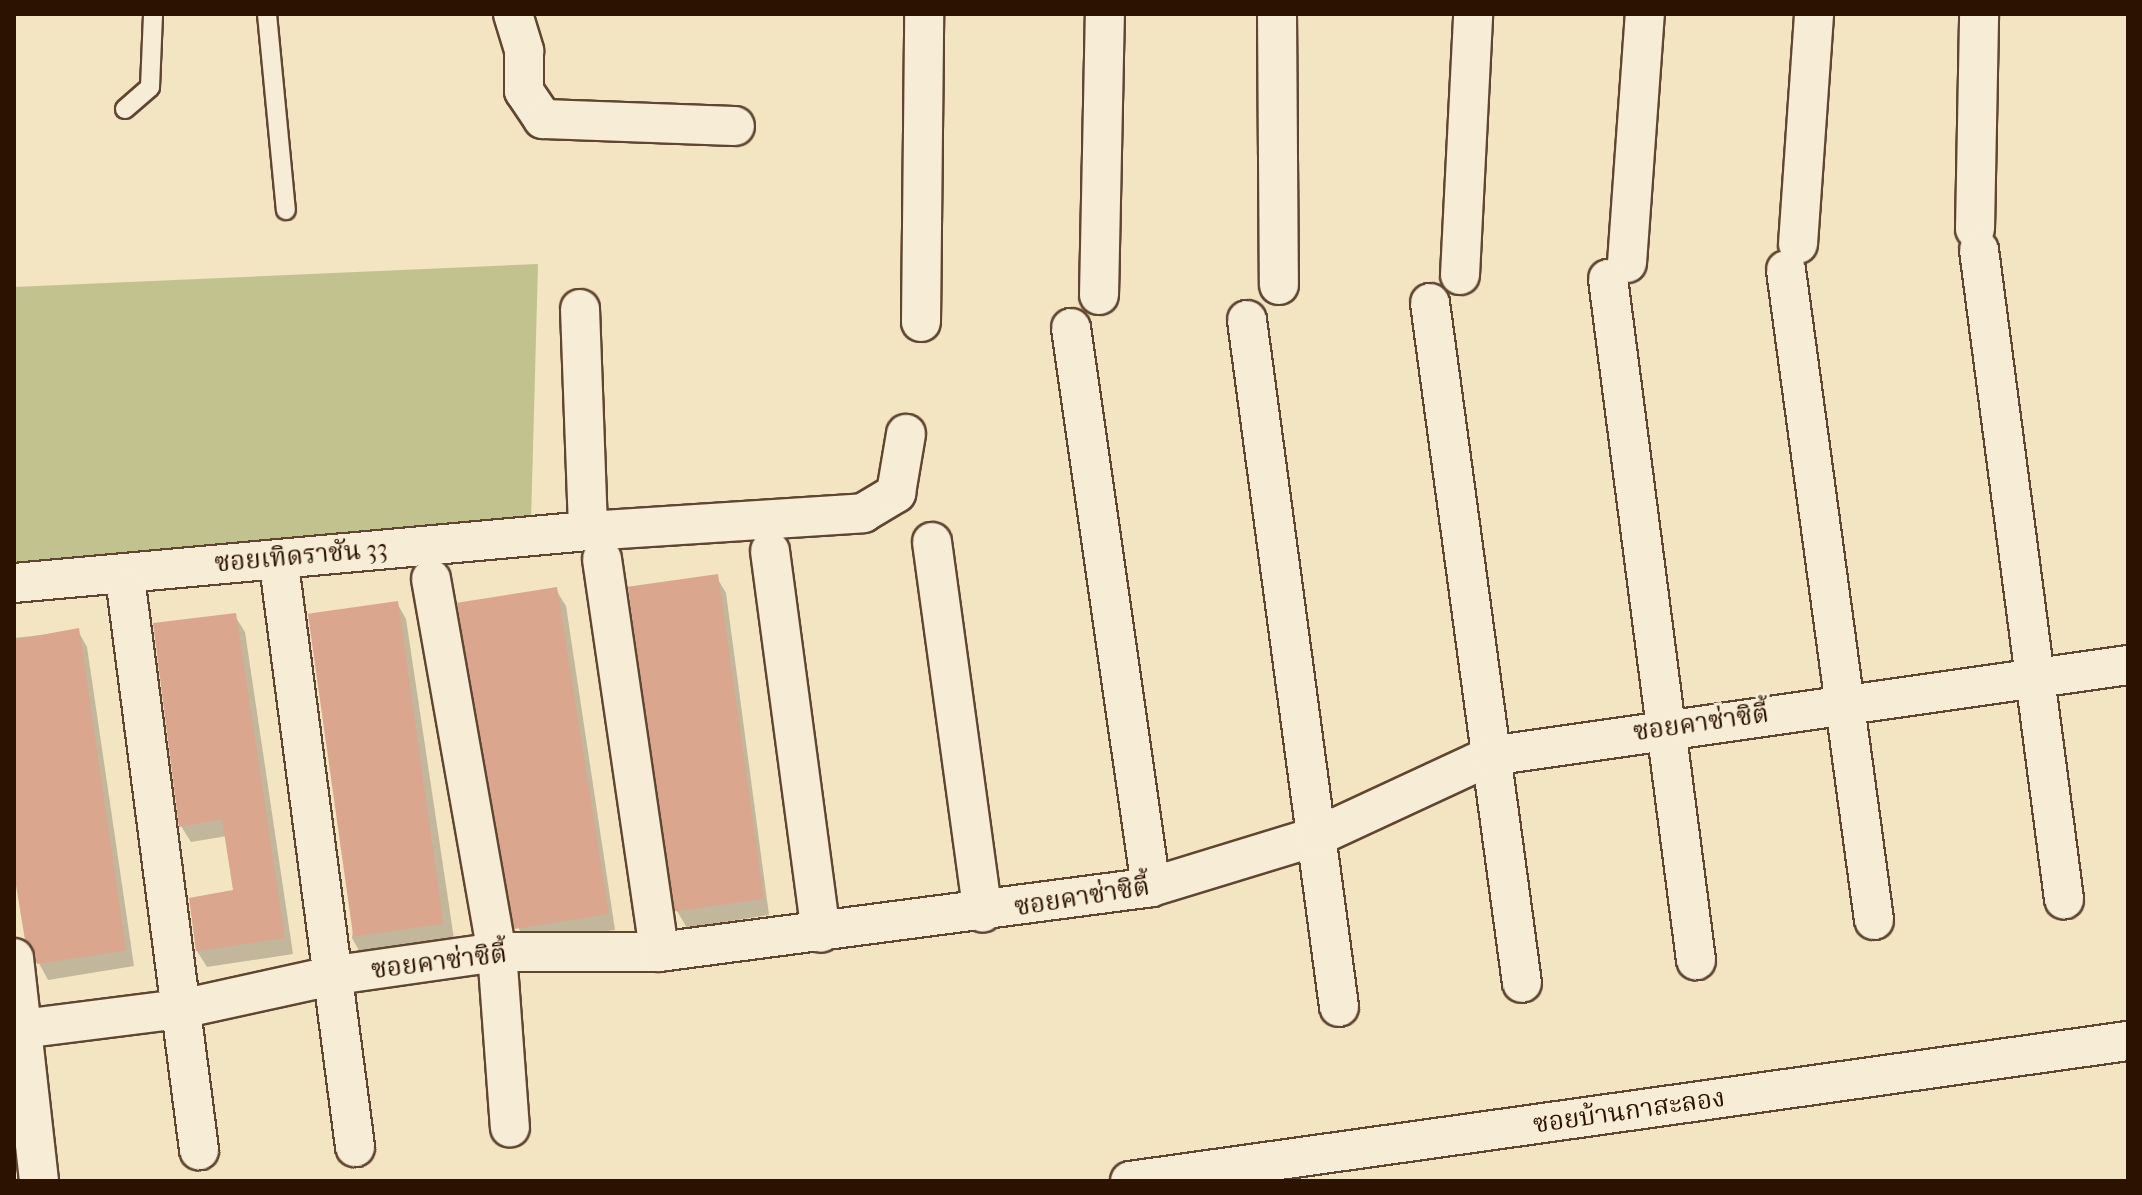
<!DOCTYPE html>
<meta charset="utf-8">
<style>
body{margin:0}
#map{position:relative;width:2142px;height:1195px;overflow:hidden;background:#f3e4c2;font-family:"IM FELL French Canon","Noto Serif Thai",serif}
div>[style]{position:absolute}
.green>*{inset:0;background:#c2c28e}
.shadow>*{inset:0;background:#0003}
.building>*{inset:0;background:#daa68e;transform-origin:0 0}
.roads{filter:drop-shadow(2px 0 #5e4630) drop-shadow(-2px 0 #5e4630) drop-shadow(0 2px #5e4630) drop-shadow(0 -2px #5e4630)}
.service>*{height:18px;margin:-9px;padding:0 9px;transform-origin:9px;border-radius:9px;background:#f7edd7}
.minor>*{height:38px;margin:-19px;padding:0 19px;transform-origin:19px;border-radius:19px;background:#f7edd7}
span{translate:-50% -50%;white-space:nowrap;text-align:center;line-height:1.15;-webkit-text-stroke:6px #f7edd7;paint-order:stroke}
.street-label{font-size:26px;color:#2c1200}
.frame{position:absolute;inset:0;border:16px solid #2c1200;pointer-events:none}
</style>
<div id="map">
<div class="green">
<i style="clip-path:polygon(538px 264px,531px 521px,14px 568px,14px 287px)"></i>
</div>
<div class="shadow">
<i style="clip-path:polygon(716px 576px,726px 593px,769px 915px,687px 928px,677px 911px)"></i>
<i style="clip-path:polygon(556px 590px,566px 606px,615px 930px,526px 942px,517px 925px)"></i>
<i style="clip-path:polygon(397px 603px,406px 619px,454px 939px,361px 954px,352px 938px)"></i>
<i style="clip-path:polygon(235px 616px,245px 632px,293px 954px,207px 967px,197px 951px,235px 892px,227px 836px,191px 842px,181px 826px)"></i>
<i style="clip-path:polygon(78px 631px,87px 647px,134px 966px,48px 980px,39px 963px,14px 845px,14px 638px)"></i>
</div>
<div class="building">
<i style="left:718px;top:574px;width:328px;height:91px;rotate:82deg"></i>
<i style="left:557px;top:587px;width:331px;height:101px;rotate:81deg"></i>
<i style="left:398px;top:601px;width:326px;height:91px;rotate:82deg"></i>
<i style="clip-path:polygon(236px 613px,285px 938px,196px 951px,189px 898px,233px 890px,222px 819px,179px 827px,153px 623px)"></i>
<i style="clip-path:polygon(79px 628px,126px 950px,37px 964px,25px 940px,14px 873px,14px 640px)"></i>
</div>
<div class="roads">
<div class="service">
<i style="left:267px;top:14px;width:197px;rotate:84.5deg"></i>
<i style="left:125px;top:109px;width:33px;rotate:-41deg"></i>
<i style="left:150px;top:87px;width:73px;rotate:-87.6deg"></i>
</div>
<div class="minor">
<i style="left:513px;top:14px;width:39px;rotate:73deg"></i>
<i style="left:524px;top:51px;width:40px;rotate:90deg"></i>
<i style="left:524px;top:91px;width:34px;rotate:56deg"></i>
<i style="left:543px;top:119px;width:192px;rotate:2.1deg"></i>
<i style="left:1277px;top:14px;width:271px;rotate:89.6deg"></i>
<i style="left:1975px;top:229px;width:215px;rotate:-88.9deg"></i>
<i style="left:1798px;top:244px;width:231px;rotate:-86deg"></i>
<i style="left:1979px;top:250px;width:655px;rotate:82.54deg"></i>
<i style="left:1627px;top:263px;width:250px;rotate:-85.9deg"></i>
<i style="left:1786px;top:270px;width:656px;rotate:82.29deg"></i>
<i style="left:1460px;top:275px;width:261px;rotate:-87.1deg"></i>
<i style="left:1608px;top:279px;width:687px;rotate:82.64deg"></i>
<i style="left:1099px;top:295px;width:281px;rotate:-88.8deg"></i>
<i style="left:1430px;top:303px;width:686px;rotate:82.3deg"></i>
<i style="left:580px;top:309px;width:222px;rotate:87.9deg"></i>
<i style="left:1247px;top:320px;width:693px;rotate:82.37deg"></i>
<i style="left:921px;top:322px;width:308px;rotate:-89.4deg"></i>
<i style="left:1071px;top:328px;width:565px;rotate:81.86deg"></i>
<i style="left:932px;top:542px;width:374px;rotate:82.2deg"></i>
<i style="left:770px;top:551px;width:385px;rotate:82.4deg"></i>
<i style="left:602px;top:559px;width:397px;rotate:81.7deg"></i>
<i style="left:431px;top:579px;width:379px;rotate:80deg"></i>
<i style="left:497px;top:952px;width:176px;rotate:85.8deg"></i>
<i style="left:281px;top:580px;width:572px;rotate:82.56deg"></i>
<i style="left:14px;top:583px;width:576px;rotate:-5.18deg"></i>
<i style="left:588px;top:531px;width:276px;rotate:-3.7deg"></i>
<i style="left:863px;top:513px;width:39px;rotate:-31deg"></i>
<i style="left:896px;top:493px;width:60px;rotate:-80.4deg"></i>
<i style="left:127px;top:593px;width:562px;rotate:82.63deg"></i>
<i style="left:14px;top:958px;width:224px;rotate:83.6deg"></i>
<i style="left:14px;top:1030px;width:168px;rotate:-7.2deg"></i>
<i style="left:181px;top:1009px;width:159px;rotate:-12.4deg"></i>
<i style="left:336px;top:975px;width:163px;rotate:-8.1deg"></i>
<i style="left:497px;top:952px;width:162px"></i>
<i style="left:659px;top:952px;width:496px;rotate:-7.5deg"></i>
<i style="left:1151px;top:887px;width:175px;rotate:-17deg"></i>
<i style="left:1318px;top:836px;width:190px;rotate:-24.9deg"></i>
<i style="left:1490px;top:756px;width:644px;rotate:-8.12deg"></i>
<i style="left:1130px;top:1181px;width:1008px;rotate:-7.99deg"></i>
</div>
</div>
<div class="street-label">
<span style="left:301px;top:556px;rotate:-5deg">ซอยเทิดราชัน 33</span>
<span style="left:1701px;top:723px;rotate:-8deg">ซอยคาซ่าซิตี้</span>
<span style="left:1082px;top:897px;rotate:-9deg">ซอยคาซ่าซิตี้</span>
<span style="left:439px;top:962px;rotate:-7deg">ซอยคาซ่าซิตี้</span>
<span style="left:1629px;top:1111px;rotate:-8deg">ซอยบ้านกาสะลอง</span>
</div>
<div class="frame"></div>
</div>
